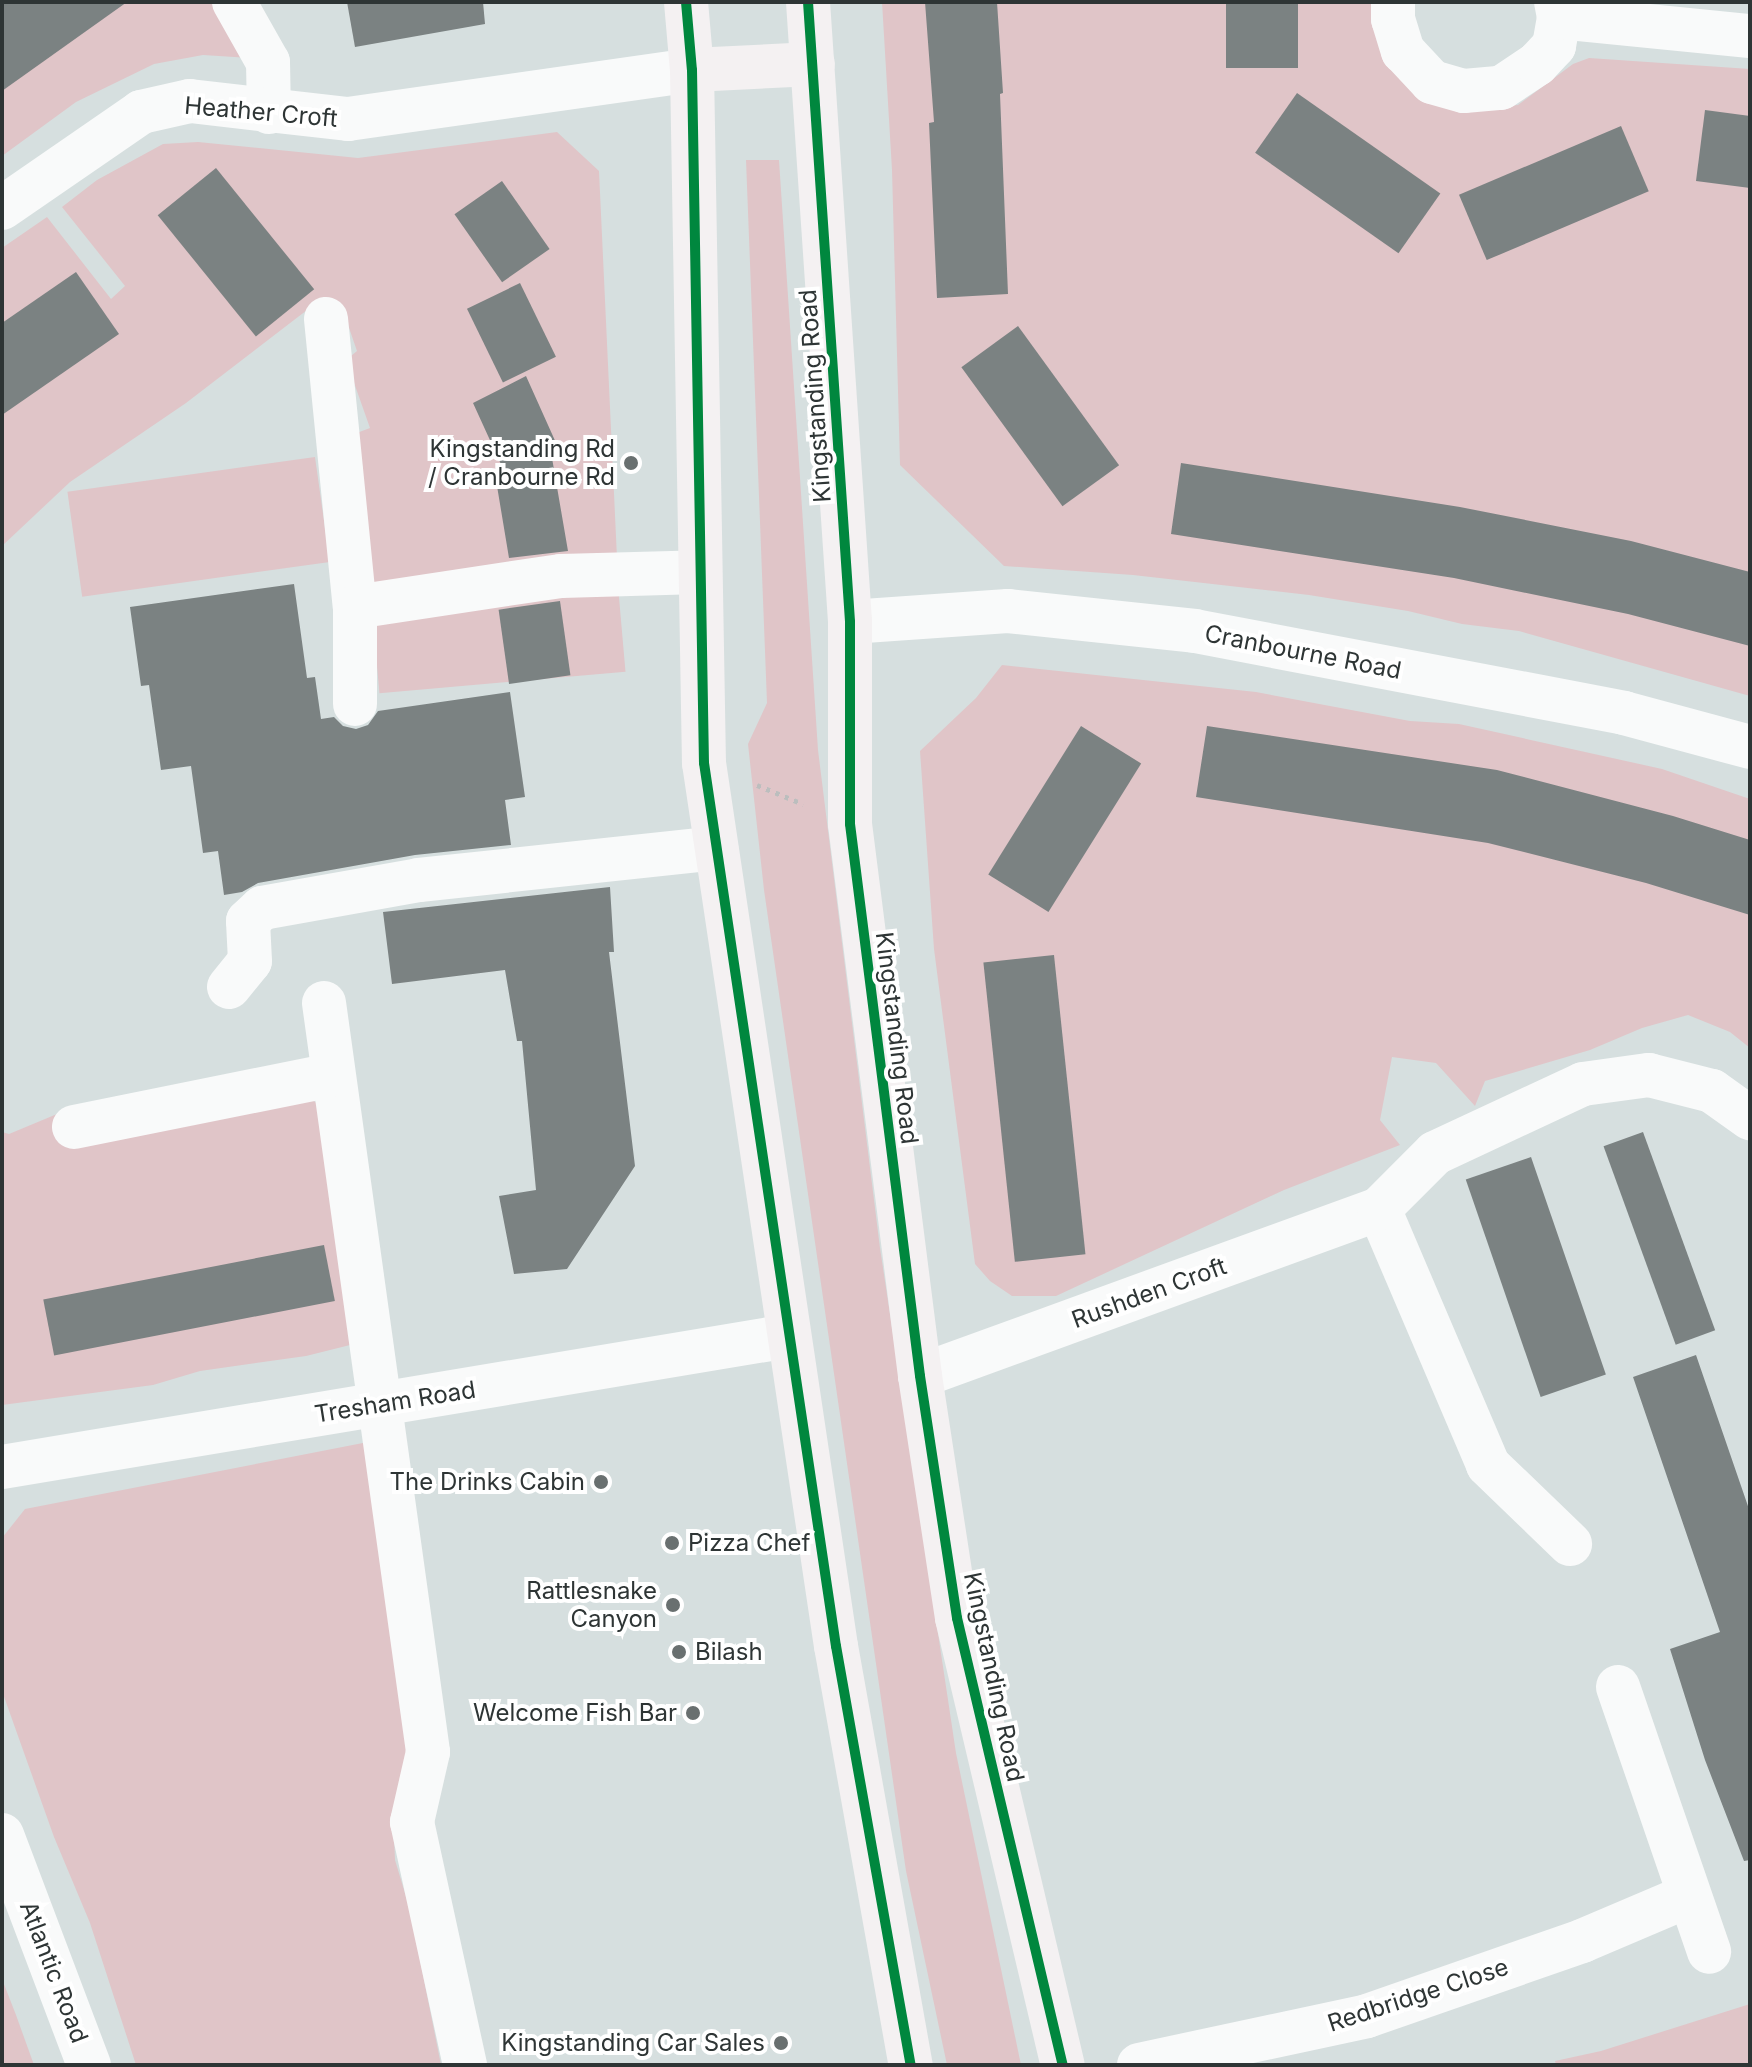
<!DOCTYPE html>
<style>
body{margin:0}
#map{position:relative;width:1752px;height:2067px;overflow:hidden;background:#d6dfdf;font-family:Inter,sans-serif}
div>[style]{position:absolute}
.green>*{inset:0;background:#e0c5c8;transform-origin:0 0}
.building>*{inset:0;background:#7b8282;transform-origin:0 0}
.path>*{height:5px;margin-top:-2.5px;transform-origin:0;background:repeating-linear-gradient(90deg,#bcbebe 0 4px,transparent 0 10px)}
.minor>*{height:44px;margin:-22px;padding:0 22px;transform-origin:22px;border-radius:22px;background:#f9fafa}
.major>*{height:44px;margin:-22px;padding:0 22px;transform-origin:22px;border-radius:22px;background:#f4f1f2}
.cycleway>*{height:10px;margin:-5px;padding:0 5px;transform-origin:5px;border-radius:5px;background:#00873e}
.dots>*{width:22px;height:22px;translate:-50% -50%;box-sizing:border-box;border:4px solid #fff;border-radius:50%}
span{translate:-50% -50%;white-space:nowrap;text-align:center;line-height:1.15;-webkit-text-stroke:8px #fff;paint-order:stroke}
.street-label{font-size:24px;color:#2e3535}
.poi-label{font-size:24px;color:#2e3535}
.right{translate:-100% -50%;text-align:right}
.left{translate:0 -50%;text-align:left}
.frame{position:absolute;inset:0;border:4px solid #2e3535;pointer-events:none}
</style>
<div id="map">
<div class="green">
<i style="clip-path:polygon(2px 2px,218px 2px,250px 58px,203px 55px,154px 64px,76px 102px,2px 156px)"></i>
<i style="clip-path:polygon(882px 2px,1374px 2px,1474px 110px,1518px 105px,1573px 64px,1589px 58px,1750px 69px,1750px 696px,1519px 631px,1462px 624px,1408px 611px,1309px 595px,1133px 575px,1004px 566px,900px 465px,892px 170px)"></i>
<i style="clip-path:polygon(557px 132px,599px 171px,617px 558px,369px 588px,358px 471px,363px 468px,354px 434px,370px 428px,346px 360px,357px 351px,347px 322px,339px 326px,324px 297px,186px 403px,70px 482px,2px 546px,2px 248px,47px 217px,111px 299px,125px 286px,62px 207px,97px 180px,163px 144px,198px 142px,358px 158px)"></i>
<i style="clip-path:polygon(746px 160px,779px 160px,818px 750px,880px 1248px,956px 1753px,1021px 2065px,947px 2065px,906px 1871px,764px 890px,748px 744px,767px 703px)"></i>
<i style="left:315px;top:457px;width:106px;height:250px;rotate:82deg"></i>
<i style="left:618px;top:586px;width:86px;height:247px;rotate:85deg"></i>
<i style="clip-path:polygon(1002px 665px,1256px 692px,1410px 721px,1459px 724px,1662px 769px,1750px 799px,1750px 1048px,1730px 1032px,1688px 1015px,1642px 1028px,1590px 1050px,1485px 1081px,1475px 1106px,1436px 1063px,1392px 1057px,1380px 1120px,1400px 1145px,1284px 1190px,1056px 1296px,1012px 1296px,990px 1281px,975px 1264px,934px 949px,920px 751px,976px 698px)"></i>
<i style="clip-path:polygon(302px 1092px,319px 1105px,358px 1343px,306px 1356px,200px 1371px,153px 1385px,2px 1405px,2px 1132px,9px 1134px,57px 1114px,60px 1142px)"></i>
<i style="clip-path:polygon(368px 1442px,407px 1718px,406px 1763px,393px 1814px,395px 1860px,410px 1910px,441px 2065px,136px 2065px,90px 1923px,54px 1837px,2px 1691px,2px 1538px,25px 1509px)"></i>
<i style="clip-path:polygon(2px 1979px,16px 2015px,34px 2065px,2px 2065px)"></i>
<i style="clip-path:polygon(1750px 2004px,1750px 2065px,1556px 2065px,1555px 2061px,1601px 2051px)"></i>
</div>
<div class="building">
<i style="clip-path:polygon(2px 2px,127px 2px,2px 91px)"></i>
<i style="clip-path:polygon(347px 2px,483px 2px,485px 24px,355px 47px)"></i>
<i style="clip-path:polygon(925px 2px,997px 2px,1003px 93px,1000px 94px,1008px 294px,937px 298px,929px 123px,934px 122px)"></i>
<i style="left:1226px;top:2px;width:72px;height:66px"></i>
<i style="left:1297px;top:93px;width:175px;height:73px;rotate:35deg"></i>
<i style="clip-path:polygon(1705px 110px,1750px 116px,1750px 188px,1696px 181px)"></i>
<i style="left:1621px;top:126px;width:71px;height:176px;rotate:67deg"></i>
<i style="left:216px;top:168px;width:156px;height:75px;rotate:51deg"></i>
<i style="left:502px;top:181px;width:83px;height:58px;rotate:55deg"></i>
<i style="clip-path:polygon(76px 272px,119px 334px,2px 415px,2px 323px)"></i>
<i style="left:520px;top:283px;width:82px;height:59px;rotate:64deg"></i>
<i style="left:1018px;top:326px;width:172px;height:70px;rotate:54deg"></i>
<i style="clip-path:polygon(526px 376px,561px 454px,552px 458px,568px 551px,509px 558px,497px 486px,510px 484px,473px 403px)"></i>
<i style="clip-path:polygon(1181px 463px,1460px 507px,1631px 541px,1750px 572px,1750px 646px,1628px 614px,1454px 578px,1171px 534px)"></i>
<i style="clip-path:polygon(294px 584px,307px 678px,315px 677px,321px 719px,334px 717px,343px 726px,356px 729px,368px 725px,378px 711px,510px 692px,525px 797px,505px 800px,511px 845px,415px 855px,258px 883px,242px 892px,224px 895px,218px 851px,203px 853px,191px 766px,161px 770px,149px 685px,141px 686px,130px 607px)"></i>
<i style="left:560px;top:601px;width:75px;height:62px;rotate:82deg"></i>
<i style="left:1081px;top:726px;width:71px;height:175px;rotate:32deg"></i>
<i style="clip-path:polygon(1207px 726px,1497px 770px,1673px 816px,1750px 840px,1750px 915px,1646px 883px,1488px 843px,1196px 797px)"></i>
<i style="clip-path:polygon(610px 887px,614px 952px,609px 952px,635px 1166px,567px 1269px,514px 1274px,499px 1196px,536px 1190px,522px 1041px,517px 1041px,505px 970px,392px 984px,383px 912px)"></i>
<i style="left:1054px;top:955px;width:301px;height:71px;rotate:84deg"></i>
<i style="left:1643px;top:1132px;width:211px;height:42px;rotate:70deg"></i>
<i style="left:1531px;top:1157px;width:230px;height:69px;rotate:71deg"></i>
<i style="left:324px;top:1245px;width:57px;height:286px;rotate:79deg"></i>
<i style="clip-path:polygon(1696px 1355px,1750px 1512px,1750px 1860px,1744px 1861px,1705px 1760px,1670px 1649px,1720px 1632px,1633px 1377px)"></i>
</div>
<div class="path">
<i style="left:757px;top:785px;width:50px;rotate:22.4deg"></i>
</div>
<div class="minor">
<i style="left:234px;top:2px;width:69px;rotate:60.5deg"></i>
<i style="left:268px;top:62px;width:50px;rotate:88.9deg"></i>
<i style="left:1393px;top:2px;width:17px;rotate:90deg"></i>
<i style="left:1393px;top:19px;width:34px;rotate:73deg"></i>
<i style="left:1403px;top:51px;width:42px;rotate:46.9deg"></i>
<i style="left:1432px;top:82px;width:33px;rotate:16deg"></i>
<i style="left:1464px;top:91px;width:37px;rotate:-5deg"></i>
<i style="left:1501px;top:88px;width:43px;rotate:-33.7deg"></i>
<i style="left:1537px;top:64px;width:25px;rotate:-47deg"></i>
<i style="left:1554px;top:46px;width:29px;rotate:-80deg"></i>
<i style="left:1559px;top:17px;width:15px;rotate:-101deg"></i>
<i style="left:1559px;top:17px;width:192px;rotate:5.7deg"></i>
<i style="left:2px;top:208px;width:169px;rotate:-34.6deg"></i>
<i style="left:141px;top:112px;width:50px;rotate:-12.7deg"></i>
<i style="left:190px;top:101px;width:159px;rotate:6.5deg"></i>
<i style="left:348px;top:119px;width:347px;rotate:-8.1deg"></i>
<i style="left:326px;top:319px;width:289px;rotate:84.3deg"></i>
<i style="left:355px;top:607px;width:97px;rotate:90deg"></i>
<i style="left:355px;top:607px;width:208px;rotate:-8.6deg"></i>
<i style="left:561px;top:576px;width:139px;rotate:-1.6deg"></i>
<i style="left:850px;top:622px;width:158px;rotate:-4deg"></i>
<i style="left:1008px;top:611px;width:188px;rotate:6.1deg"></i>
<i style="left:1195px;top:631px;width:437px;rotate:10.8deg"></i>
<i style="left:1624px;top:713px;width:131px;rotate:15.1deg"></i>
<i style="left:229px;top:987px;width:33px;rotate:-51deg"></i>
<i style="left:250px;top:961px;width:40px;rotate:-92.9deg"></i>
<i style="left:248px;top:921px;width:19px;rotate:-43deg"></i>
<i style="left:262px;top:908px;width:159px;rotate:-10.1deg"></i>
<i style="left:419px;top:880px;width:299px;rotate:-6.1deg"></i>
<i style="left:324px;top:1003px;width:756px;rotate:82.09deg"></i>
<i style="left:428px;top:1752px;width:72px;rotate:102.9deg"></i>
<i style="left:412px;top:1822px;width:249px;rotate:77.7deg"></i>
<i style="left:74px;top:1127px;width:264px;rotate:-11.4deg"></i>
<i style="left:1379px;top:1209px;width:278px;rotate:66.9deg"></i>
<i style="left:1488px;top:1465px;width:114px;rotate:43.9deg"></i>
<i style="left:920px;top:1376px;width:488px;rotate:-20deg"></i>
<i style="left:1379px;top:1209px;width:79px;rotate:-45deg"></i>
<i style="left:1435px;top:1153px;width:163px;rotate:-25deg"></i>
<i style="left:1583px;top:1084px;width:67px;rotate:-7.8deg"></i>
<i style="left:1649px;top:1075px;width:65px;rotate:14.3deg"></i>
<i style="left:1712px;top:1091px;width:47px;rotate:35.4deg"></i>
<i style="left:2px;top:1467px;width:797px;rotate:-9.46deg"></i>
<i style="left:1618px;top:1687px;width:280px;rotate:71deg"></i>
<i style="left:2px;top:1835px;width:246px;rotate:69.3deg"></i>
<i style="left:1139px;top:2065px;width:233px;rotate:-12.1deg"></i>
<i style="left:1367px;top:2016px;width:228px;rotate:-19.2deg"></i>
<i style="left:1582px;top:1941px;width:115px;rotate:-23deg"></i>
</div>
<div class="major">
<i style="left:686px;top:2px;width:68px;rotate:85deg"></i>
<i style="left:692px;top:70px;width:693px;rotate:89.01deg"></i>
<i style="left:704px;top:763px;width:893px;rotate:81.5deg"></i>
<i style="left:836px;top:1646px;width:426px;rotate:79.9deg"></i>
<i style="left:808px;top:2px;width:621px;rotate:86.12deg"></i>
<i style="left:850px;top:622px;width:202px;rotate:90deg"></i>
<i style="left:850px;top:824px;width:556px;rotate:82.77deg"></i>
<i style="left:920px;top:1376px;width:245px;rotate:81.3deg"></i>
<i style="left:957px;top:1618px;width:459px;rotate:76.7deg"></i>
<i style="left:692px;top:70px;width:121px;rotate:-2.8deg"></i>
</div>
<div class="cycleway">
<i style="left:686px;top:2px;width:68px;rotate:85deg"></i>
<i style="left:692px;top:70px;width:693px;rotate:89.01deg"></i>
<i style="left:704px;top:763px;width:893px;rotate:81.5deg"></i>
<i style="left:836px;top:1646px;width:426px;rotate:79.9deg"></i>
<i style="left:808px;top:2px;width:621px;rotate:86.12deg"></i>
<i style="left:850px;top:622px;width:202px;rotate:90deg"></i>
<i style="left:850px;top:824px;width:556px;rotate:82.77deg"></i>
<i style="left:920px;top:1376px;width:245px;rotate:81.3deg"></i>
<i style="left:957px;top:1618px;width:459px;rotate:76.7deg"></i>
</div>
<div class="dots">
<i style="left:631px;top:463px;background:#697070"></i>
<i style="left:601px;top:1482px;background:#697070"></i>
<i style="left:672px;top:1543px;background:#697070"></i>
<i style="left:673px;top:1605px;background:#697070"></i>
<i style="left:679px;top:1652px;background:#697070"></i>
<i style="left:693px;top:1713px;background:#697070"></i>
<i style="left:781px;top:2043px;background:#697070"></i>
</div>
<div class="street-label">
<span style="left:261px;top:112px;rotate:5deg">Heather Croft</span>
<span style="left:815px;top:396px;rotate:-94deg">Kingstanding Road</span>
<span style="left:1303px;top:652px;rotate:11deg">Cranbourne Road</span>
<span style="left:897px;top:1038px;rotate:83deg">Kingstanding Road</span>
<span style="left:1149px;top:1293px;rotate:-20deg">Rushden Croft</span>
<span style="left:395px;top:1402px;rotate:-9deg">Tresham Road</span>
<span style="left:994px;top:1677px;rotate:78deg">Kingstanding Road</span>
<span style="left:54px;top:1972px;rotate:69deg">Atlantic Road</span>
<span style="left:1418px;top:1995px;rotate:-18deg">Redbridge Close</span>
</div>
<div class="poi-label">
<span class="right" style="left:615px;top:463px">Kingstanding Rd<br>/ Cranbourne Rd</span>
<span class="right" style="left:585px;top:1482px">The Drinks Cabin</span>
<span class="left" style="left:688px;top:1543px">Pizza Chef</span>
<span class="right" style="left:657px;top:1605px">Rattlesnake<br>Canyon</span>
<span class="left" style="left:695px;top:1652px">Bilash</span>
<span class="right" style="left:677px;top:1713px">Welcome Fish Bar</span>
<span class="right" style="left:765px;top:2043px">Kingstanding Car Sales</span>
</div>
<div class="frame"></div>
</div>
